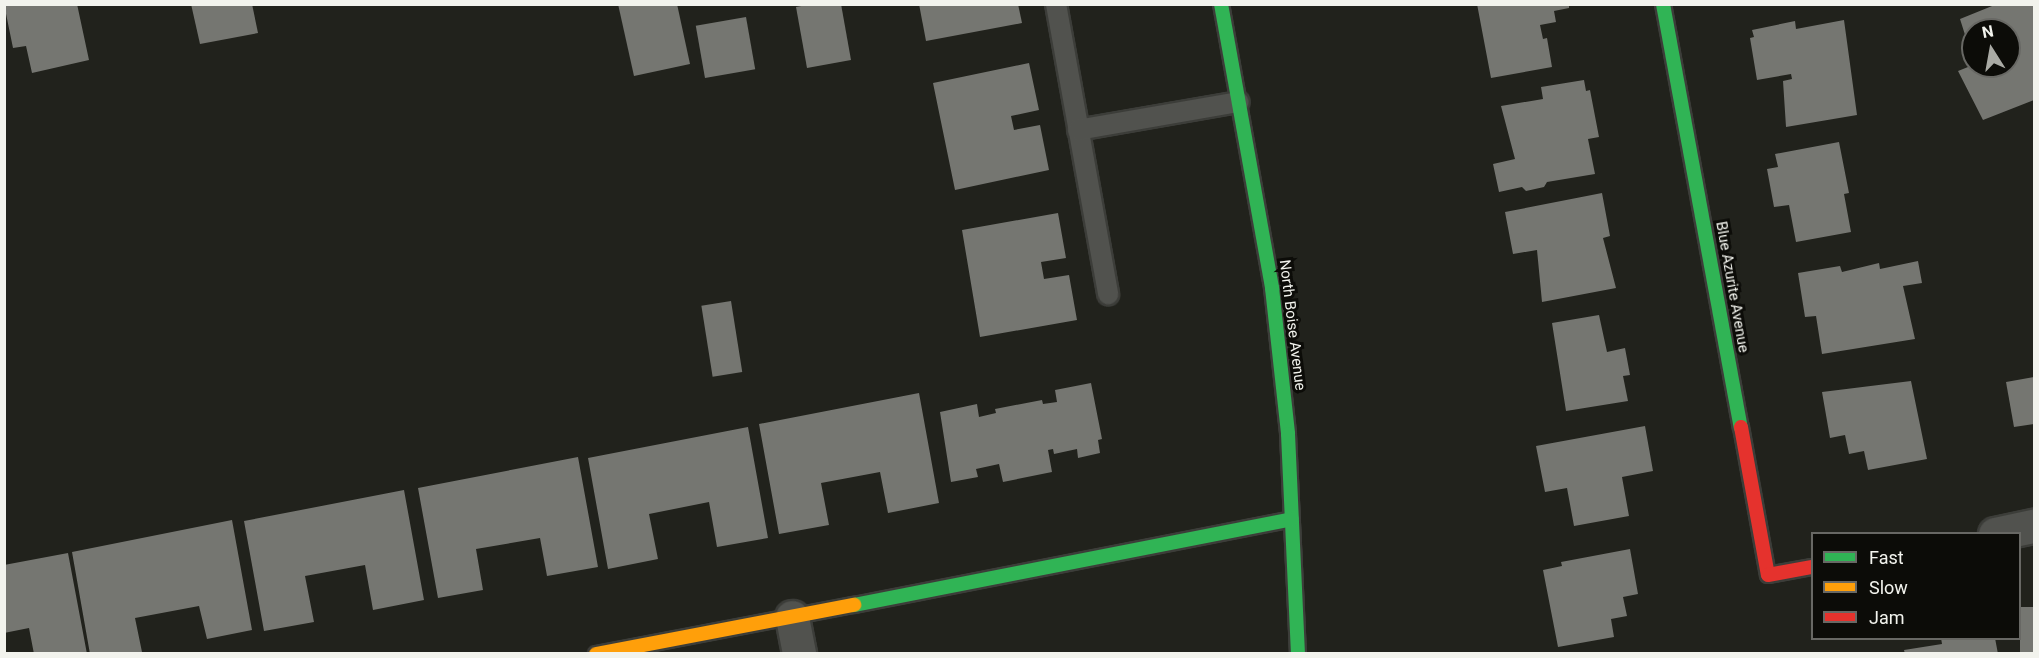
<!DOCTYPE html>
<style>
body{margin:0}
#map{position:relative;width:2039px;height:658px;overflow:hidden;background:#21221c;font-family:Roboto,sans-serif}
div>[style]{position:absolute}
.building>*{inset:0;background:#757671;transform-origin:0 0}
.roads{filter:drop-shadow(2px 0 #3c3d39) drop-shadow(-2px 0 #3c3d39) drop-shadow(0 2px #3c3d39) drop-shadow(0 -2px #3c3d39)}
.lane>*{height:20px;margin:-10px;padding:0 10px;transform-origin:10px;border-radius:10px;background:#51524e}
.street>*{height:33px;margin:-16.5px;padding:0 16.5px;transform-origin:16.5px;border-radius:16.5px;background:#51524e}
.fast>*{height:14px;margin:-7px;padding:0 7px;transform-origin:7px;border-radius:7px;background:#30b455}
.slow>*{height:14px;margin:-7px;padding:0 7px;transform-origin:7px;border-radius:7px;background:#ff9f0a}
.jam>*{height:14px;margin:-7px;padding:0 7px;transform-origin:7px;border-radius:7px;background:#e5322d}
span{translate:-50% -50%;white-space:nowrap;text-align:center;line-height:1.15;-webkit-text-stroke:6px #0c0c08;paint-order:stroke}
.street-label{font-size:15px;color:#f2f3ed}
.frame{position:absolute;inset:0;border:6px solid #f2f3ed;pointer-events:none}
.legend{position:absolute;left:1811px;top:532px;width:210px;height:108px;box-sizing:border-box;background:#0c0c08;border:2px solid #686864;margin:0;padding:8px 10px;list-style:none;font-size:18px;color:#f2f3ed}
.legend li{display:flex;align-items:center;gap:12px;height:30px}
.legend b{width:30px;border:2px solid #686864}
.north{position:absolute;left:1961px;top:18px;width:60px;height:60px;box-sizing:border-box;background:#0c0c08;border:2px solid #686864;border-radius:50%;rotate:349deg;font-size:16px;font-weight:700;line-height:24px;text-align:center;color:#f2f3ed}
.north::after{content:'';display:block;margin:auto;width:21px;height:27px;background:#a9aaa4;clip-path:polygon(50% 0,100% 100%,50% 72%,0 100%)}
</style>
<div id="map">
<div class="building">
<i style="clip-path:polygon(4px 4px,77px 4px,89px 60px,32px 73px,26px 46px,13px 48px)"></i>
<i style="clip-path:polygon(191px 4px,252px 4px,258px 33px,200px 44px)"></i>
<i style="clip-path:polygon(618px 4px,677px 4px,690px 64px,634px 76px)"></i>
<i style="clip-path:polygon(812px 4px,841px 4px,851px 60px,807px 68px,796px 7px)"></i>
<i style="clip-path:polygon(919px 4px,1018px 4px,1022px 23px,926px 41px)"></i>
<i style="clip-path:polygon(1477px 4px,1569px 4px,1569px 8px,1554px 11px,1556px 22px,1540px 25px,1543px 39px,1547px 38px,1552px 67px,1491px 78px)"></i>
<i style="clip-path:polygon(1997px 4px,2034px 4px,2034px 100px,1983px 120px,1958px 71px,1973px 65px,2009px 66px,2009px 30px,1973px 30px,1973px 60px,1960px 19px)"></i>
<i style="left:746px;top:17px;width:53px;height:51px;rotate:80deg"></i>
<i style="clip-path:polygon(1844px 20px,1857px 115px,1786px 127px,1783px 81px,1792px 79px,1791px 74px,1757px 80px,1750px 38px,1754px 37px,1752px 30px,1795px 21px,1796px 29px)"></i>
<i style="clip-path:polygon(1029px 63px,1039px 110px,1011px 116px,1014px 130px,1040px 125px,1049px 170px,955px 190px,933px 83px)"></i>
<i style="clip-path:polygon(1584px 80px,1586px 91px,1590px 90px,1599px 137px,1588px 139px,1595px 174px,1547px 182px,1544px 187px,1526px 191px,1522px 187px,1499px 192px,1493px 164px,1515px 159px,1501px 106px,1543px 99px,1541px 87px)"></i>
<i style="clip-path:polygon(1839px 142px,1849px 193px,1844px 194px,1851px 232px,1796px 242px,1789px 205px,1774px 207px,1767px 169px,1778px 167px,1775px 154px)"></i>
<i style="clip-path:polygon(1602px 193px,1610px 236px,1603px 238px,1616px 288px,1542px 302px,1537px 250px,1513px 254px,1505px 212px)"></i>
<i style="clip-path:polygon(1058px 213px,1066px 258px,1041px 262px,1044px 279px,1069px 275px,1077px 320px,980px 337px,962px 230px)"></i>
<i style="clip-path:polygon(1918px 261px,1922px 283px,1903px 286px,1915px 339px,1822px 354px,1816px 316px,1805px 317px,1798px 273px,1840px 266px,1842px 272px,1879px 263px,1880px 269px)"></i>
<i style="left:731px;top:301px;width:72px;height:30px;rotate:81deg"></i>
<i style="clip-path:polygon(1599px 315px,1607px 352px,1625px 348px,1630px 375px,1623px 376px,1628px 401px,1566px 411px,1552px 323px)"></i>
<i style="clip-path:polygon(2034px 377px,2034px 424px,2014px 427px,2006px 382px)"></i>
<i style="clip-path:polygon(1911px 381px,1927px 459px,1868px 470px,1864px 451px,1849px 454px,1845px 435px,1830px 438px,1822px 392px)"></i>
<i style="clip-path:polygon(1091px 383px,1102px 439px,1098px 440px,1100px 453px,1078px 458px,1077px 449px,1054px 454px,1053px 449px,1048px 450px,1052px 472px,1003px 482px,999px 464px,976px 469px,978px 477px,951px 482px,940px 412px,977px 404px,979px 417px,996px 413px,995px 409px,1042px 400px,1043px 404px,1057px 402px,1055px 390px)"></i>
<i style="clip-path:polygon(919px 393px,939px 503px,888px 513px,880px 472px,821px 483px,829px 525px,779px 534px,759px 424px)"></i>
<i style="clip-path:polygon(1645px 426px,1653px 471px,1622px 477px,1629px 516px,1574px 526px,1567px 488px,1545px 492px,1536px 446px)"></i>
<i style="clip-path:polygon(748px 427px,768px 538px,717px 547px,709px 502px,649px 514px,658px 559px,608px 569px,588px 458px)"></i>
<i style="clip-path:polygon(578px 457px,598px 567px,547px 576px,540px 538px,476px 549px,483px 590px,438px 598px,418px 488px)"></i>
<i style="clip-path:polygon(404px 490px,424px 600px,373px 610px,365px 565px,305px 576px,314px 622px,264px 631px,244px 521px)"></i>
<i style="clip-path:polygon(232px 520px,252px 630px,207px 639px,199px 606px,135px 618px,142px 652px,90px 654px,72px 552px)"></i>
<i style="clip-path:polygon(1630px 549px,1638px 594px,1623px 597px,1627px 616px,1611px 619px,1614px 637px,1558px 647px,1543px 570px,1562px 566px,1561px 562px)"></i>
<i style="clip-path:polygon(68px 553px,87px 654px,34px 654px,29px 628px,4px 633px,4px 565px)"></i>
<i style="left:2034px;top:607px;width:47px;height:14px;rotate:90deg"></i>
<i style="clip-path:polygon(1941px 638px,1995px 638px,1998px 654px,1905px 654px,1904px 650px,1942px 644px)"></i>
</div>
<div class="roads">
<div class="lane">
<i style="left:1056px;top:4px;width:295px;rotate:79.8deg"></i>
<i style="left:1078px;top:130px;width:163px;rotate:-9.9deg"></i>
</div>
<div class="street">
<i style="left:1995px;top:534px;width:40px;rotate:-12deg"></i>
<i style="left:792px;top:617px;width:38px;rotate:79deg"></i>
</div>
<div class="fast">
<i style="left:1221px;top:4px;width:289px;rotate:79.8deg"></i>
<i style="left:1272px;top:288px;width:147px;rotate:83.7deg"></i>
<i style="left:1288px;top:434px;width:220px;rotate:87.4deg"></i>
<i style="left:1663px;top:4px;width:430px;rotate:79.6deg"></i>
<i style="left:854px;top:605px;width:446px;rotate:-11.1deg"></i>
</div>
<div class="slow">
<i style="left:596px;top:654px;width:263px;rotate:-10.8deg"></i>
</div>
<div class="jam">
<i style="left:1741px;top:427px;width:150px;rotate:79.7deg"></i>
<i style="left:1768px;top:575px;width:45px;rotate:-10.3deg"></i>
</div>
</div>
<div class="street-label">
<span style="left:1732px;top:287px;rotate:80deg">Blue Azurite Avenue</span>
<span style="left:1292px;top:325px;rotate:83deg">North Boise Avenue</span>
</div>
<div class="frame"></div>
<ul class="legend">
<li><b style="height:8px;background:#30b455"></b>Fast</li>
<li><b style="height:8px;background:#ff9f0a"></b>Slow</li>
<li><b style="height:8px;background:#e5322d"></b>Jam</li>
</ul>
<div class="north">N</div>
</div>
